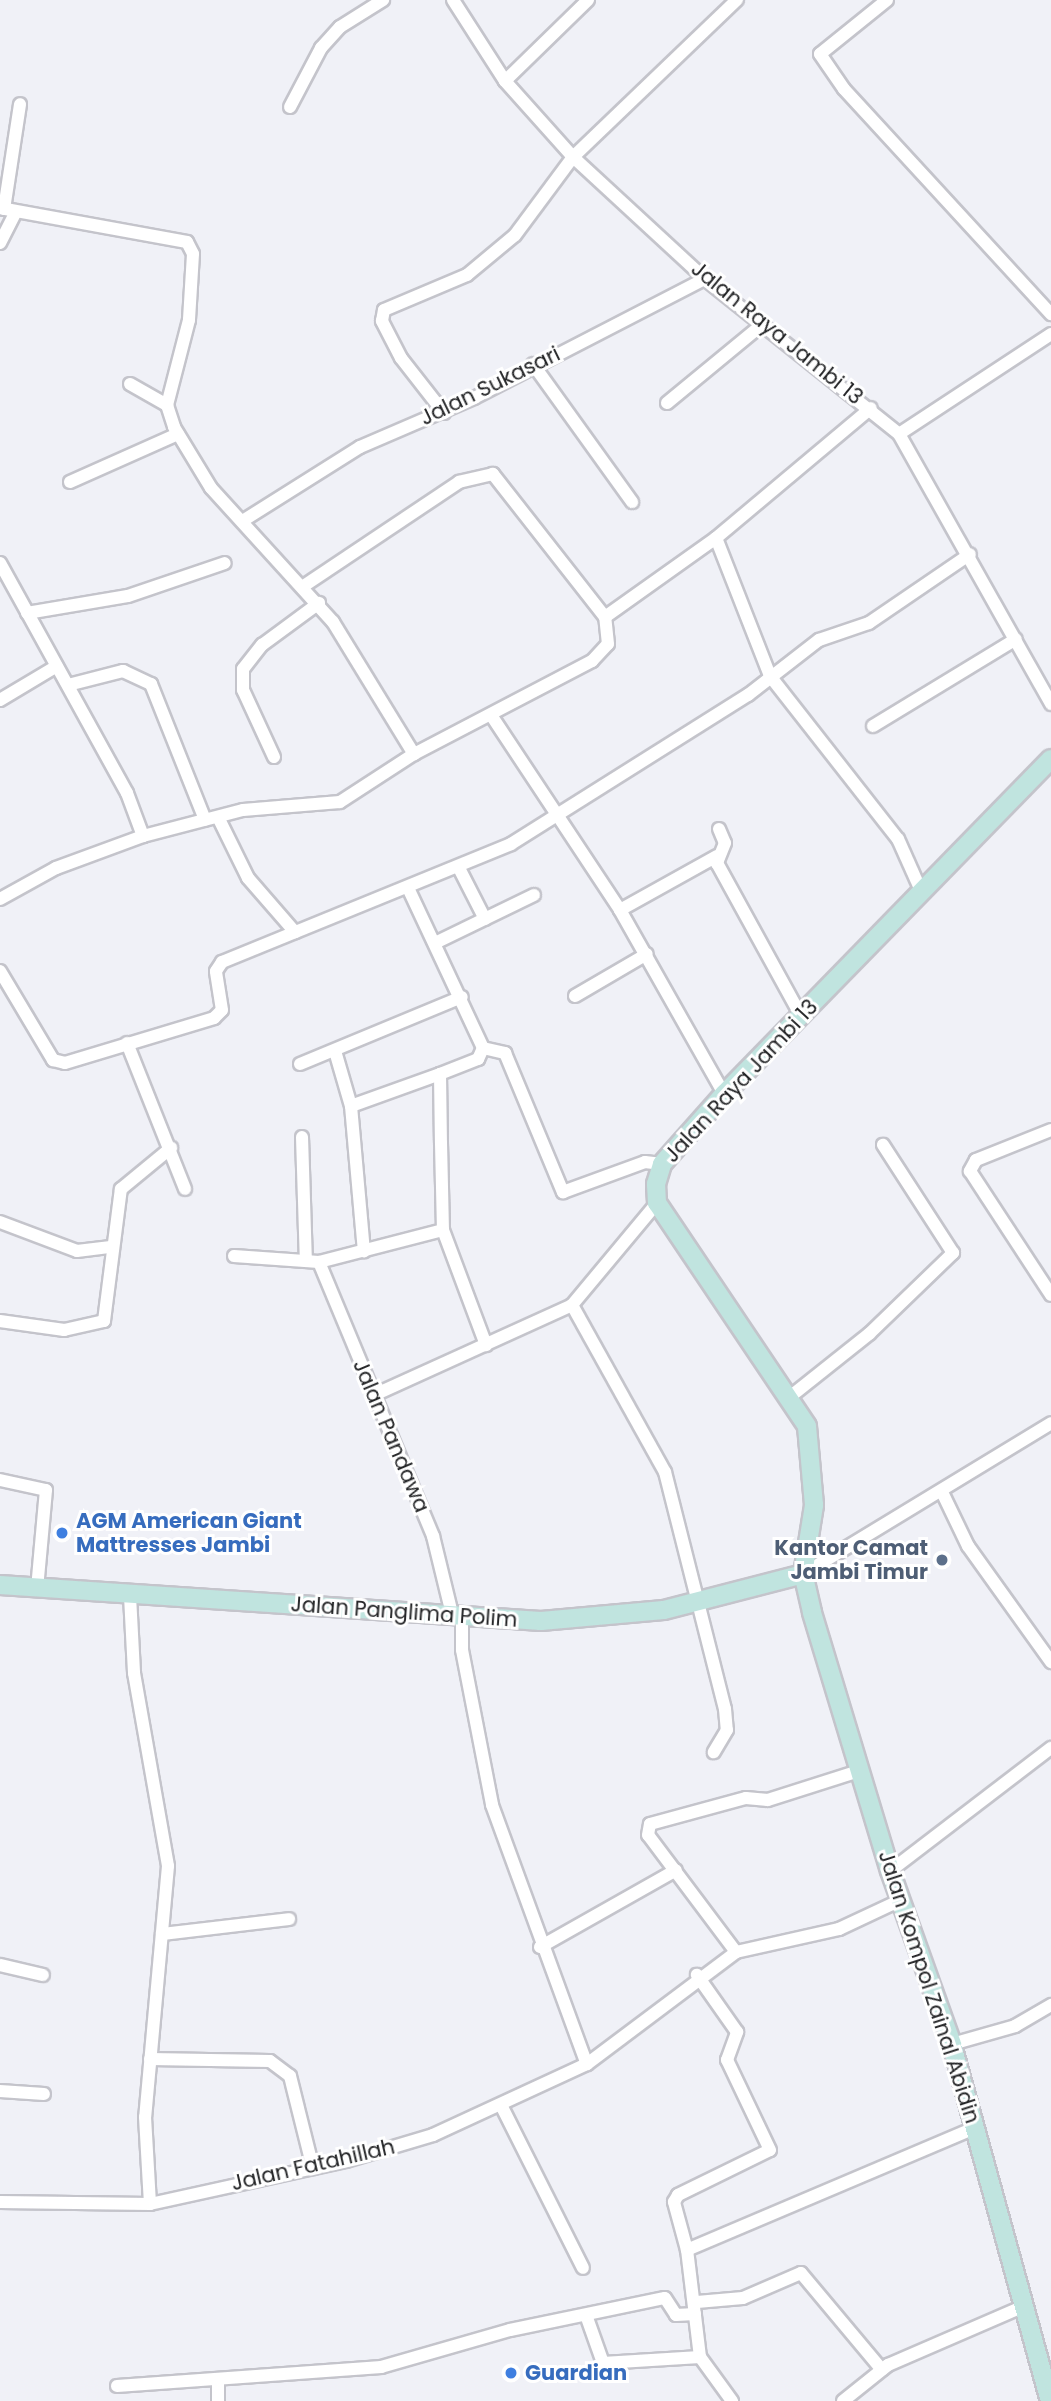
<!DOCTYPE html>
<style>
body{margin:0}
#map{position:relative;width:1051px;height:2401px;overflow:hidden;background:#f0f1f7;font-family:Poppins,sans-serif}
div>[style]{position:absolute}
.roads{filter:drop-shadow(2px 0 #c4c4cb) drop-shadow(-2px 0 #c4c4cb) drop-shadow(0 2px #c4c4cb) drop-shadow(0 -2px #c4c4cb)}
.street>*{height:12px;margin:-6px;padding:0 6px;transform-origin:6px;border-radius:6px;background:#fff}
.secondary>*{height:18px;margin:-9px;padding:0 9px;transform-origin:9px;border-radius:9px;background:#c0e4df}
.dots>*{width:19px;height:19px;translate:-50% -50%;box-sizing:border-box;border:4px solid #fff;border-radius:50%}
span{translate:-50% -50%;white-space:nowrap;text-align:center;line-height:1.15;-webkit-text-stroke:6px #fff;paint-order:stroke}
.street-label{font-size:21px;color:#222325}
.shop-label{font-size:21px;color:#366cbe;font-weight:700}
.left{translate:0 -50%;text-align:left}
.service-label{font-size:21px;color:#4e5e75;font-weight:700}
.right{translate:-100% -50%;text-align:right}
</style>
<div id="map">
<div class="roads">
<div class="street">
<i style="left:453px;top:0;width:96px;rotate:57.3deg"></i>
<i style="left:505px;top:81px;width:102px;rotate:48.2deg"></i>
<i style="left:573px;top:157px;width:180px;rotate:42.7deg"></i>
<i style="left:705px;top:279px;width:248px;rotate:38.6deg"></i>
<i style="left:899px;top:434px;width:310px;rotate:60.6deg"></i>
<i style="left:887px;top:0;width:86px;rotate:141.1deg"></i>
<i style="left:820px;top:54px;width:42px;rotate:55.6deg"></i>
<i style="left:844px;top:89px;width:306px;rotate:47.4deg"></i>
<i style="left:505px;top:81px;width:116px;rotate:-44.3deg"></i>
<i style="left:290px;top:107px;width:67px;rotate:-62.3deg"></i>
<i style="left:321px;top:48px;width:28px;rotate:-48deg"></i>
<i style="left:340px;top:27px;width:51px;rotate:-32.1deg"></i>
<i style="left:0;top:208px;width:190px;rotate:10.3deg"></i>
<i style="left:187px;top:242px;width:13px;rotate:63deg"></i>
<i style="left:193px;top:254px;width:66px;rotate:93.5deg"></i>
<i style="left:189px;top:320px;width:88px;rotate:104.5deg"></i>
<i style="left:167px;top:405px;width:23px;rotate:72deg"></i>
<i style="left:174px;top:427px;width:71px;rotate:58.8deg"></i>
<i style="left:211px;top:488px;width:181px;rotate:47.7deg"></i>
<i style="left:333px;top:622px;width:155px;rotate:58.5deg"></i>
<i style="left:4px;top:209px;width:106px;rotate:-81.3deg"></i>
<i style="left:0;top:243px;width:35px;rotate:-63deg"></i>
<i style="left:533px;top:364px;width:170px;rotate:54.3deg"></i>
<i style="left:130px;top:384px;width:43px;rotate:29.6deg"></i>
<i style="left:667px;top:403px;width:124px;rotate:-39.5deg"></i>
<i style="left:444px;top:413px;width:70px;rotate:-128deg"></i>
<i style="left:401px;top:358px;width:42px;rotate:-117.2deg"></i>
<i style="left:382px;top:321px;width:11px;rotate:-80deg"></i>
<i style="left:384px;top:310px;width:90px;rotate:-22.9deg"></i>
<i style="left:467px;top:275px;width:62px;rotate:-39.8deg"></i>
<i style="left:515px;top:235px;width:97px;rotate:-53.4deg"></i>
<i style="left:573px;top:157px;width:227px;rotate:-43.8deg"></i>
<i style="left:899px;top:434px;width:182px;rotate:-33.3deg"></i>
<i style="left:70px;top:482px;width:118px;rotate:-24deg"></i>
<i style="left:244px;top:520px;width:137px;rotate:-32.2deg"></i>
<i style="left:360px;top:447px;width:124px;rotate:-23.3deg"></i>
<i style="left:474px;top:398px;width:260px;rotate:-27.3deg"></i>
<i style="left:716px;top:538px;width:148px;rotate:68.6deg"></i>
<i style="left:770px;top:676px;width:207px;rotate:51.9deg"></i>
<i style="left:898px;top:839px;width:59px;rotate:66deg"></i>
<i style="left:0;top:563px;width:263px;rotate:61.1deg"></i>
<i style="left:127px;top:793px;width:46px;rotate:69.6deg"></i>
<i style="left:27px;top:613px;width:102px;rotate:-9.6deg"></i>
<i style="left:128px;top:596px;width:102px;rotate:-18.8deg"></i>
<i style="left:605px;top:617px;width:136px;rotate:-35.4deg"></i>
<i style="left:716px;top:538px;width:202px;rotate:-40deg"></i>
<i style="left:68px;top:685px;width:57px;rotate:-14.3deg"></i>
<i style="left:123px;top:671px;width:31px;rotate:25deg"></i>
<i style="left:151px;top:684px;width:146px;rotate:68.3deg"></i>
<i style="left:0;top:700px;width:66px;rotate:-30.8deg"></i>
<i style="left:493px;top:718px;width:230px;rotate:56.5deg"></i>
<i style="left:620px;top:910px;width:211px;rotate:60.5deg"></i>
<i style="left:873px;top:726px;width:167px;rotate:-31.3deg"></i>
<i style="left:274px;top:757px;width:74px;rotate:-114.8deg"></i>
<i style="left:243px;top:690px;width:21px;rotate:-90deg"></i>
<i style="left:243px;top:669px;width:31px;rotate:-52deg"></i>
<i style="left:262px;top:645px;width:71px;rotate:-36.4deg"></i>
<i style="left:218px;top:817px;width:68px;rotate:63.8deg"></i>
<i style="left:248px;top:878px;width:72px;rotate:49deg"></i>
<i style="left:719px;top:829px;width:15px;rotate:67deg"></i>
<i style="left:725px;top:843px;width:22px;rotate:112deg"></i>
<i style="left:717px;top:863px;width:175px;rotate:61.2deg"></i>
<i style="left:460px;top:870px;width:55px;rotate:63deg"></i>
<i style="left:409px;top:890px;width:174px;rotate:64.9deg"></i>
<i style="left:483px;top:1048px;width:12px;rotate:114deg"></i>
<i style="left:478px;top:1059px;width:41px;rotate:158.5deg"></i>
<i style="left:440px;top:1074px;width:69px;rotate:89.2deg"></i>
<i style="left:441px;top:1143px;width:87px;rotate:88.7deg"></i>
<i style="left:443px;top:1230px;width:123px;rotate:69.5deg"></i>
<i style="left:0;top:899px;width:64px;rotate:-29deg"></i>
<i style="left:56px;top:868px;width:93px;rotate:-20.2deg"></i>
<i style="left:143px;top:836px;width:103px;rotate:-14.6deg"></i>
<i style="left:243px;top:810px;width:97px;rotate:-4.7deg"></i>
<i style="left:340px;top:802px;width:88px;rotate:-33deg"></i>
<i style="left:414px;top:754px;width:201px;rotate:-27.6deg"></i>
<i style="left:592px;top:661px;width:23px;rotate:-47deg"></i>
<i style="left:608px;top:644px;width:27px;rotate:-96deg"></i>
<i style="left:605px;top:617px;width:182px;rotate:-128.1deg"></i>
<i style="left:493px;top:474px;width:35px;rotate:167deg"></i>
<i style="left:459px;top:482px;width:185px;rotate:146.2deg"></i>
<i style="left:620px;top:910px;width:111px;rotate:-29.1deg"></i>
<i style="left:435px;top:943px;width:110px;rotate:-25.9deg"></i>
<i style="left:0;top:971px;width:104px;rotate:59.2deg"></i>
<i style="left:53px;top:1060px;width:12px;rotate:14deg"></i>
<i style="left:65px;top:1063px;width:156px;rotate:-16.8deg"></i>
<i style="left:214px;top:1018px;width:11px;rotate:-45deg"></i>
<i style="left:222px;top:1010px;width:39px;rotate:-99deg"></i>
<i style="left:216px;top:971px;width:11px;rotate:-56deg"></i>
<i style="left:222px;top:962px;width:312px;rotate:-22.2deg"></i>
<i style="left:511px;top:844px;width:280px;rotate:-32.2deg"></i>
<i style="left:748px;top:695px;width:90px;rotate:-37.8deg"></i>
<i style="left:819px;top:640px;width:53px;rotate:-18.8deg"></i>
<i style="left:869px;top:623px;width:122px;rotate:-34.3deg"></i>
<i style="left:575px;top:996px;width:83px;rotate:-30.3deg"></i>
<i style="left:127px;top:1043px;width:157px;rotate:68.3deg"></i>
<i style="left:483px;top:1048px;width:23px;rotate:13deg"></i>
<i style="left:505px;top:1053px;width:151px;rotate:67.4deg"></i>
<i style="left:563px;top:1192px;width:87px;rotate:-20.1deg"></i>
<i style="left:645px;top:1162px;width:17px;rotate:7deg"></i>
<i style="left:335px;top:1051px;width:57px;rotate:73.8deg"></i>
<i style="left:351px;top:1106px;width:146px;rotate:84.9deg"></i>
<i style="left:300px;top:1064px;width:175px;rotate:-22.5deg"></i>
<i style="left:351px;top:1106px;width:95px;rotate:-19.8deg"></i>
<i style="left:1051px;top:1130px;width:81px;rotate:158.2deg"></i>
<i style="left:976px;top:1160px;width:13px;rotate:119deg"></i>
<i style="left:970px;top:1171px;width:148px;rotate:56.8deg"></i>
<i style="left:302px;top:1137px;width:124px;rotate:88.2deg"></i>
<i style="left:0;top:1222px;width:82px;rotate:20.6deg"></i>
<i style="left:77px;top:1251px;width:34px;rotate:-7deg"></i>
<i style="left:234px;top:1256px;width:85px;rotate:4deg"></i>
<i style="left:319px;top:1262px;width:128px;rotate:-14.5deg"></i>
<i style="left:319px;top:1262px;width:297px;rotate:67.4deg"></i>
<i style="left:433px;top:1536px;width:80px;rotate:76.3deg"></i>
<i style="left:572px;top:1305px;width:133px;rotate:-50.2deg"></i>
<i style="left:0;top:1321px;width:65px;rotate:8deg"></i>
<i style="left:64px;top:1330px;width:41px;rotate:-12.7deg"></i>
<i style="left:104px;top:1321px;width:133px;rotate:-82.7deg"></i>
<i style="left:121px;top:1189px;width:65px;rotate:-39.4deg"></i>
<i style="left:374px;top:1395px;width:217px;rotate:-24.4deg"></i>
<i style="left:572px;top:1305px;width:191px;rotate:60.9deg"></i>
<i style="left:665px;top:1472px;width:244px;rotate:75.8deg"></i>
<i style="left:725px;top:1709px;width:21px;rotate:85deg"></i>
<i style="left:727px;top:1730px;width:26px;rotate:121deg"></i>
<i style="left:791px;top:1396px;width:100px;rotate:-38.5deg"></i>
<i style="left:869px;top:1334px;width:117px;rotate:-44deg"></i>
<i style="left:953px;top:1253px;width:129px;rotate:-122.9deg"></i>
<i style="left:0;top:1480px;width:47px;rotate:12.3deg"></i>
<i style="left:46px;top:1490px;width:98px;rotate:95.2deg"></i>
<i style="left:942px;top:1492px;width:60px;rotate:64.3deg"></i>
<i style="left:968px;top:1546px;width:143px;rotate:54.4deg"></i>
<i style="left:803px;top:1574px;width:290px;rotate:-31.3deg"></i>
<i style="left:130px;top:1596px;width:77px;rotate:87deg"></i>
<i style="left:134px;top:1673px;width:196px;rotate:80deg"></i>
<i style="left:168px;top:1866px;width:252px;rotate:95.2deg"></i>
<i style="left:145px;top:2117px;width:87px;rotate:86.7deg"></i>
<i style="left:462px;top:1614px;width:36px;rotate:90deg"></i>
<i style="left:462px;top:1650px;width:158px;rotate:79deg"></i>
<i style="left:492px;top:1805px;width:276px;rotate:69.9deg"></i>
<i style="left:890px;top:1871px;width:203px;rotate:-37.4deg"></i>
<i style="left:162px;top:1934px;width:128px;rotate:-6.7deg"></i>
<i style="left:540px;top:1947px;width:156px;rotate:-29.5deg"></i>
<i style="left:736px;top:1952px;width:146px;rotate:-126.9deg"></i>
<i style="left:648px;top:1835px;width:11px;rotate:-80deg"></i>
<i style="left:650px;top:1824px;width:99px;rotate:-15.2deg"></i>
<i style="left:746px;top:1798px;width:22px;rotate:5deg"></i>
<i style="left:768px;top:1800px;width:96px;rotate:-17.7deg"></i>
<i style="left:0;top:1965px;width:44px;rotate:13.1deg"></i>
<i style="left:952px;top:2044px;width:66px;rotate:-15.9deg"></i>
<i style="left:1015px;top:2026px;width:42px;rotate:-30.3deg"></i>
<i style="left:150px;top:2059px;width:120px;rotate:1deg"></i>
<i style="left:270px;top:2061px;width:25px;rotate:37deg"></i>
<i style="left:290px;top:2076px;width:95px;rotate:76deg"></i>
<i style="left:0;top:2091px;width:44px;rotate:3.9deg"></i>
<i style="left:502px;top:2107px;width:180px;rotate:63.3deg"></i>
<i style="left:0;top:2202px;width:150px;rotate:0.8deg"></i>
<i style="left:150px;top:2204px;width:201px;rotate:-12.4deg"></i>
<i style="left:346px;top:2161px;width:91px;rotate:-16.6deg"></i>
<i style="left:433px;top:2135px;width:170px;rotate:-24.8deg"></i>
<i style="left:587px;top:2064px;width:186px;rotate:-36.9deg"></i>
<i style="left:736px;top:1952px;width:106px;rotate:-12.6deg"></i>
<i style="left:839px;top:1929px;width:68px;rotate:-25.1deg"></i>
<i style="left:687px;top:2250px;width:50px;rotate:-105.2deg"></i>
<i style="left:674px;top:2202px;width:8px;rotate:-60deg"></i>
<i style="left:678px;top:2195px;width:102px;rotate:-26.1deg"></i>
<i style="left:770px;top:2150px;width:100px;rotate:-115.5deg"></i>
<i style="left:727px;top:2060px;width:30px;rotate:-70deg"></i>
<i style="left:737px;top:2032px;width:70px;rotate:-125.1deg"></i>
<i style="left:697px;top:2302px;width:46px;rotate:-5deg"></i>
<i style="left:743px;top:2298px;width:63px;rotate:-23.3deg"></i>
<i style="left:801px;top:2273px;width:126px;rotate:50.1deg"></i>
<i style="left:586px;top:2315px;width:51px;rotate:70.5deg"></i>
<i style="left:603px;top:2363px;width:97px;rotate:-3.5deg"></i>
<i style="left:218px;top:2382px;width:19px;rotate:90deg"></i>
<i style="left:117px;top:2386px;width:265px;rotate:-4.1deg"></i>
<i style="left:381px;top:2367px;width:134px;rotate:-16deg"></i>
<i style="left:510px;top:2330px;width:158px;rotate:-11.7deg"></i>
<i style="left:665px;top:2298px;width:20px;rotate:57deg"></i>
<i style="left:676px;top:2315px;width:19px;rotate:-3deg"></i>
<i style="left:732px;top:2401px;width:54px;rotate:-126deg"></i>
<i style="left:700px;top:2357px;width:108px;rotate:-96.9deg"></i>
<i style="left:687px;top:2250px;width:313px;rotate:-23deg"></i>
<i style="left:843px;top:2401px;width:58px;rotate:-38.7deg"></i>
<i style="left:888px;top:2365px;width:146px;rotate:-23.4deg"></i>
</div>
<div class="secondary">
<i style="left:0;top:1585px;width:542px;rotate:3.81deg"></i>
<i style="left:541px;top:1621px;width:123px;rotate:-5.1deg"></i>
<i style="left:664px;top:1610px;width:144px;rotate:-14.5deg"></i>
<i style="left:1050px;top:2401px;width:370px;rotate:-105.4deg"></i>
<i style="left:952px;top:2044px;width:184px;rotate:-109.7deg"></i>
<i style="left:890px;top:1871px;width:270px;rotate:-106.8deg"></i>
<i style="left:812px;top:1612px;width:39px;rotate:-103deg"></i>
<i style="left:803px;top:1574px;width:70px;rotate:-80.9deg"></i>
<i style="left:814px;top:1505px;width:79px;rotate:-95.1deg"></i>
<i style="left:807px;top:1426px;width:269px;rotate:-123.9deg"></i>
<i style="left:657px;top:1203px;width:19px;rotate:-93deg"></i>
<i style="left:656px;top:1184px;width:21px;rotate:-73deg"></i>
<i style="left:662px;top:1164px;width:94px;rotate:-48.5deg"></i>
<i style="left:724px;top:1094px;width:468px;rotate:-45.7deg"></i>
</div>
</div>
<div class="dots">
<i style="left:62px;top:1533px;background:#3f7fe0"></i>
<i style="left:942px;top:1560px;background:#5c6f8a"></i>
<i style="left:511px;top:2373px;background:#3f7fe0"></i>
</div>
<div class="street-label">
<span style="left:777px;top:333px;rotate:39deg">Jalan Raya Jambi 13</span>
<span style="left:490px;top:386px;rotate:-26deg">Jalan Sukasari</span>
<span style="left:741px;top:1081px;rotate:-47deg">Jalan Raya Jambi 13</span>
<span style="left:391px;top:1436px;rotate:67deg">Jalan Pandawa</span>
<span style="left:404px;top:1612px;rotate:4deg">Jalan Panglima Polim</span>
<span style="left:929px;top:1987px;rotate:72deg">Jalan Kompol Zainal Abidin</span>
<span style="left:313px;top:2165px;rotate:-13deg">Jalan Fatahillah</span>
</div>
<div class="shop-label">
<span class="left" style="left:76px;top:1533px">AGM American Giant<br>Mattresses Jambi</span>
<span class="left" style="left:525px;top:2373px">Guardian</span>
</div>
<div class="service-label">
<span class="right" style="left:928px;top:1560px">Kantor Camat<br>Jambi Timur</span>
</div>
</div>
